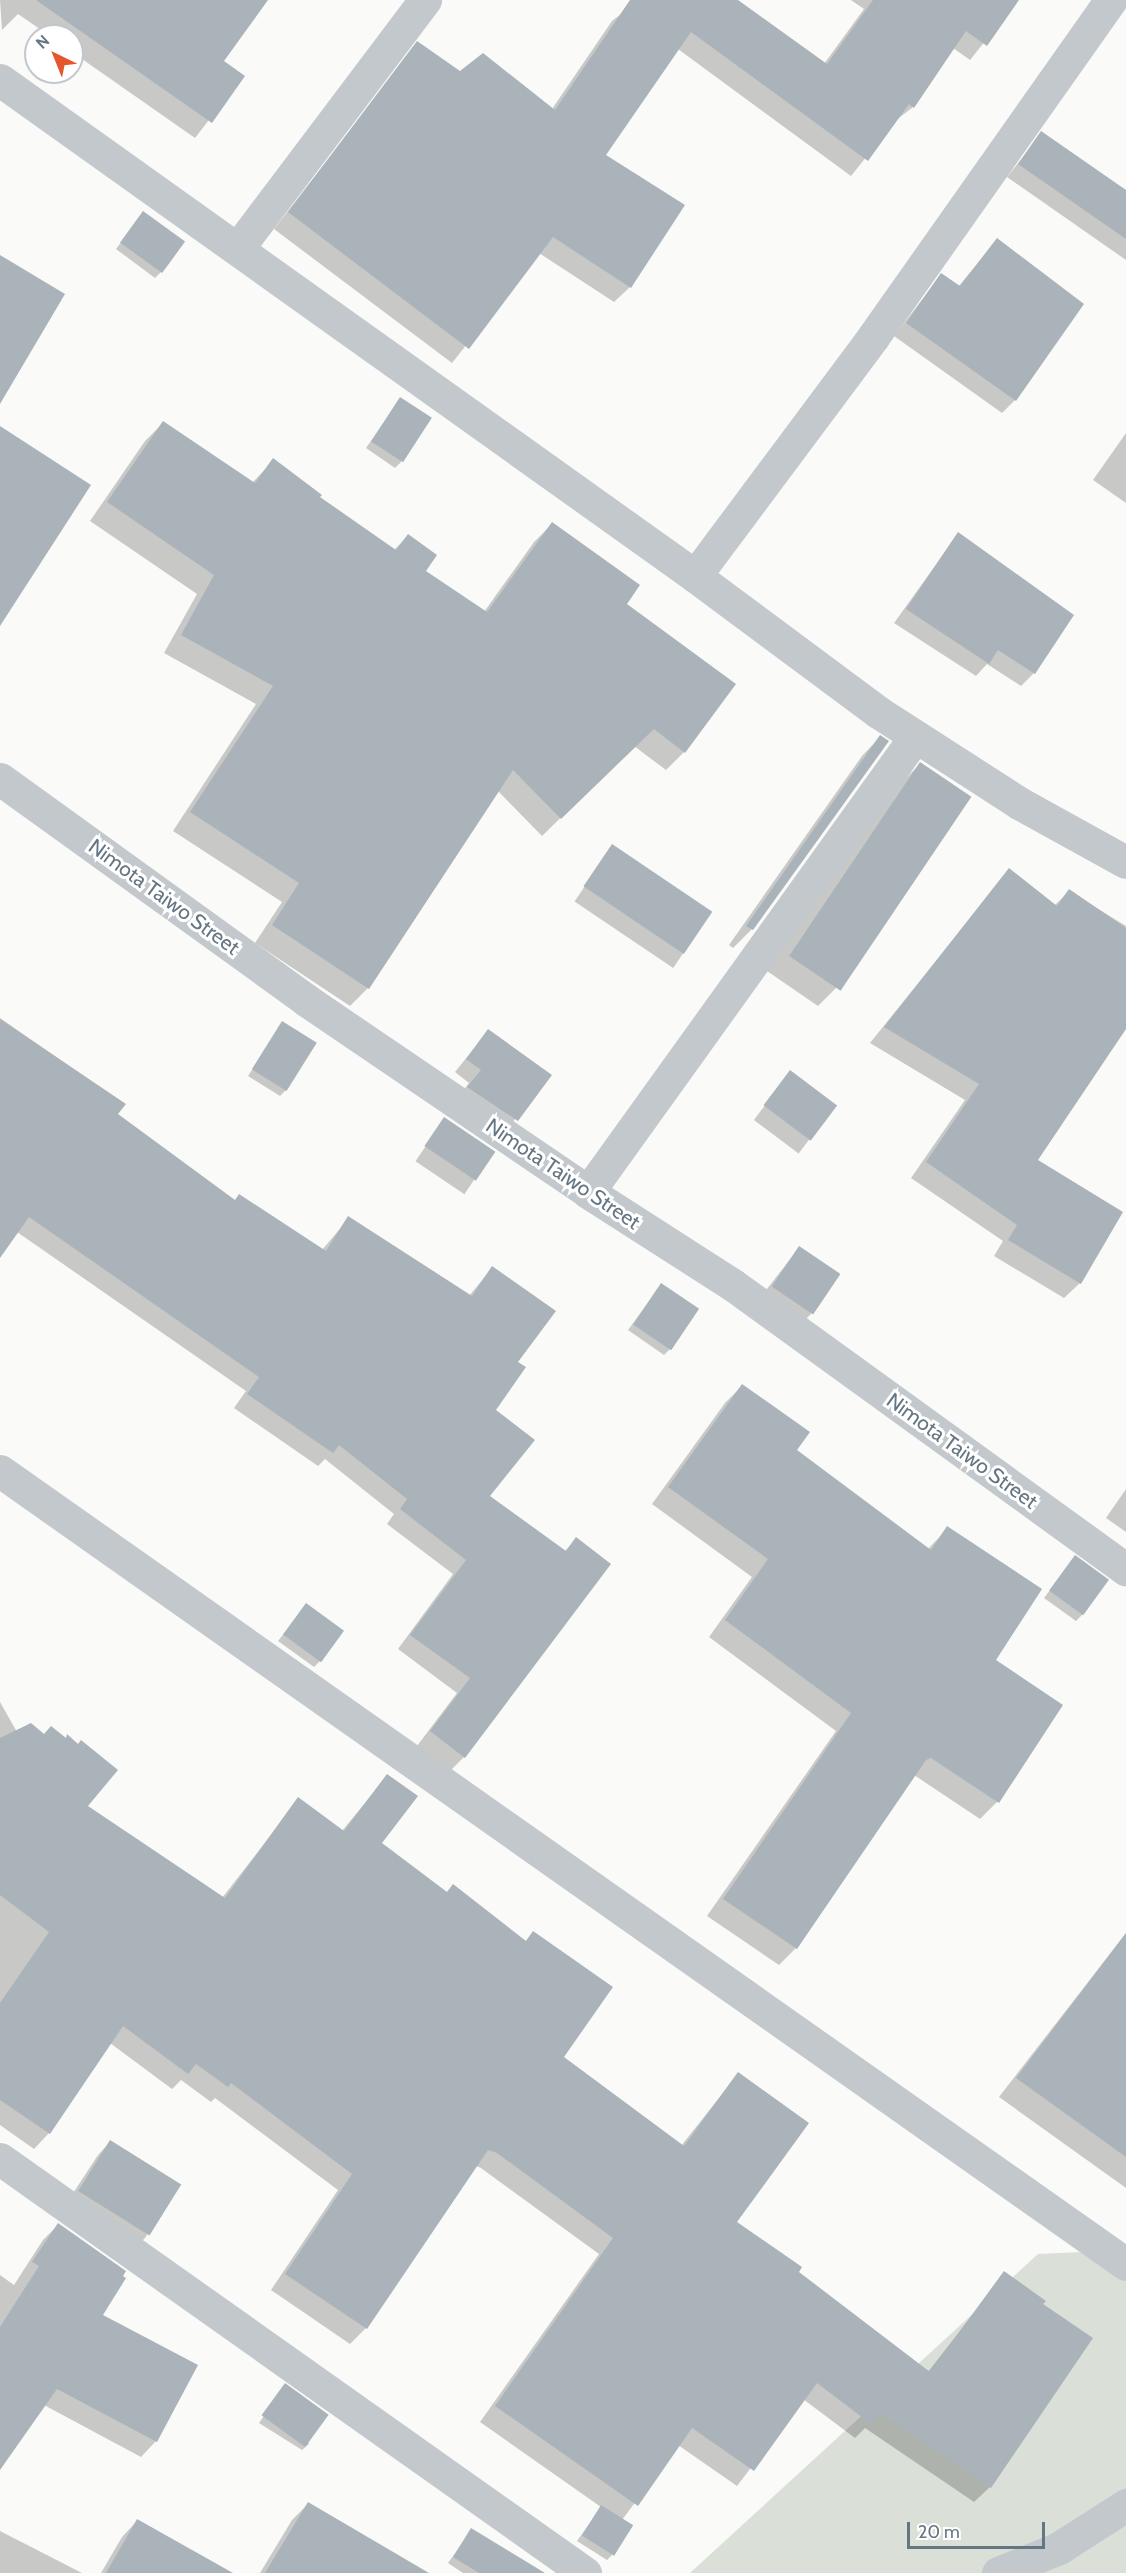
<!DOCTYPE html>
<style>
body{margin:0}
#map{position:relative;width:1126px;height:2573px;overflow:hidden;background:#fafaf8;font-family:Cabin,sans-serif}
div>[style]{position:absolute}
.green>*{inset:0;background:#dadfd7}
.shadow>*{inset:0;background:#0003;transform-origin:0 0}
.building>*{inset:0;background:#aab3b9;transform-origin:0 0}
.minor>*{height:33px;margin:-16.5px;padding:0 16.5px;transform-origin:16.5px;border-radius:16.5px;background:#c3c8cc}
span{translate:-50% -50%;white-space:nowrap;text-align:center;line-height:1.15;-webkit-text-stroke:6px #fff;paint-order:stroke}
.street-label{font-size:21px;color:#657683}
.north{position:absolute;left:24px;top:24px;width:60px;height:60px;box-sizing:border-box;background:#fff;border:2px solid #c1c8cd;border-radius:50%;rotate:317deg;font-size:16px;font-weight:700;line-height:24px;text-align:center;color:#657683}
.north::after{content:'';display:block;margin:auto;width:21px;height:27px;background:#e4572e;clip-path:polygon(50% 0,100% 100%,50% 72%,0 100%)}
.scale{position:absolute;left:907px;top:2522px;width:138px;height:27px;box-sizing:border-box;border:3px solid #657683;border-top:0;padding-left:8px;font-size:18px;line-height:21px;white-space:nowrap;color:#657683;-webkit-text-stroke:4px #fff;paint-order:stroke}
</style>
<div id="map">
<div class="green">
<i style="clip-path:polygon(1126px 2250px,1126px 2573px,690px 2573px,1038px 2254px)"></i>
</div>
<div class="shadow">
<i style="clip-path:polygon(0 0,266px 0,221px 61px,243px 76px,195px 138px,72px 52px,72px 36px,50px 36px,18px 14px,2px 30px)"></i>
<i style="clip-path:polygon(639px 0,736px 0,824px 64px,864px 9px,851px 0,1018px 0,970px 60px,953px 48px,913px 107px,895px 121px,851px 176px,678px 49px,604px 155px,630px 287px,614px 302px,539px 253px,452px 363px,274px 229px,418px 43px,460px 73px,552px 109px,612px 21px)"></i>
<i style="clip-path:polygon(1042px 133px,1126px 192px,1126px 260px,1007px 177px)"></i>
<i style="clip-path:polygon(143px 213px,161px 272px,155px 278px,116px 249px)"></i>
<i style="clip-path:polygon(997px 240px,1015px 400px,1002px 413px,894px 336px,941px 275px,958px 287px)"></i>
<i style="clip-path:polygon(400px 399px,401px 462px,395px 468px,366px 448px)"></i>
<i style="clip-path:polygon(163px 423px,252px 483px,274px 460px,318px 497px,394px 550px,408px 536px,424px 571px,484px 612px,534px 542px,552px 524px,625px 604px,684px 752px,666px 770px,634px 746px,542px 836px,498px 791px,368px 988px,350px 1006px,255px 943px,282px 902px,173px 831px,256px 704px,164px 653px,197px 594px,90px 521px,145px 441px)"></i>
<i style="clip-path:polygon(1126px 433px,1126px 503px,1093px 480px)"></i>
<i style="clip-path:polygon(958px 534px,1034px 673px,1021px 686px,987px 664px,976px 676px,894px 623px)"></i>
<i style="clip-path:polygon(880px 737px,887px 742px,752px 929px,733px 948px,729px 945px,862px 756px)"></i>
<i style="clip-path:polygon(920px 764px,836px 988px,818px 1006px,767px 971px,902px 782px)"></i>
<i style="left:612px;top:846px;width:119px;height:67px;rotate:34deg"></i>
<i style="clip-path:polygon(1009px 870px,1055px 905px,1069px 891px,1126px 926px,1126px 1026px,1036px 1161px,1080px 1283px,1064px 1298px,994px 1256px,1003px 1241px,911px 1178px,965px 1100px,870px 1043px)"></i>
<i style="clip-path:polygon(0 1018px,124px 1104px,116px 1115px,234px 1201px,239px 1196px,322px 1250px,349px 1218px,469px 1296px,492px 1268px,516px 1362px,494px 1410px,488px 1497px,564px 1552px,576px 1539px,464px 1757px,450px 1771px,417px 1746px,457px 1693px,398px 1649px,453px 1574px,387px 1524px,394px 1514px,325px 1459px,318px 1466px,234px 1408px,246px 1391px,17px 1232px,0 1256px)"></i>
<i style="clip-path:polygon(283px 1023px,286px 1090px,280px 1096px,248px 1076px)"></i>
<i style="clip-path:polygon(488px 1031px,550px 1075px,504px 1133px,456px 1100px,469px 1083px,455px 1072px)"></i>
<i style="left:790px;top:1072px;width:56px;height:60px;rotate:37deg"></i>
<i style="left:444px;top:1119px;width:59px;height:51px;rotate:34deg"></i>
<i style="clip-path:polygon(799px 1248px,811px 1314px,798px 1327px,759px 1299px)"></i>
<i style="clip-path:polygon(661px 1285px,670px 1349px,664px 1355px,628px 1330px)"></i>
<i style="clip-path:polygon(742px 1386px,794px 1451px,928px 1549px,948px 1528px,993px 1661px,997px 1802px,980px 1819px,914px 1775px,796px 1948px,779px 1965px,707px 1916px,836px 1731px,709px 1637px,752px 1577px,652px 1504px,725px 1403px)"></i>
<i style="clip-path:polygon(1126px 1489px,1126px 1532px,1106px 1518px)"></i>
<i style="clip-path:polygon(1075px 1557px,1082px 1615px,1076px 1621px,1044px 1598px)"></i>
<i style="clip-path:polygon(306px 1605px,320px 1661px,314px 1667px,278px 1641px)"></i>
<i style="clip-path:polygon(0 1702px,17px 1732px,65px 1739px,68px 1736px,86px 1806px,222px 1898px,299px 1799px,342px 1831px,387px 1776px,380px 1843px,446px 1893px,453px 1886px,525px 1942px,533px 1933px,562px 2058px,681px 2146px,738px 2074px,735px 2222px,797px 2272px,928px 2372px,1005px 2273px,1041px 2305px,990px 2487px,974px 2502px,865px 2428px,855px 2438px,803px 2399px,737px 2486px,678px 2445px,622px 2520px,613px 2554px,607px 2560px,577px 2541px,601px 2507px,480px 2422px,599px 2254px,481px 2168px,476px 2166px,366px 2328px,350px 2344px,271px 2290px,338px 2190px,215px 2098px,211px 2102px,181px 2080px,172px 2089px,110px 2043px,49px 2133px,34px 2149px,0 2125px)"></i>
<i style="clip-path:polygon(1126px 1933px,1126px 2188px,999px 2097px)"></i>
<i style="clip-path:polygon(110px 2142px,179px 2184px,145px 2238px,132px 2251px,66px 2204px,98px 2155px)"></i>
<i style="clip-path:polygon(58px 2225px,156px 2441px,141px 2457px,44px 2405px,0 2467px,0 2275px,14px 2285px,43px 2240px)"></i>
<i style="clip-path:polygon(285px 2385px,309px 2444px,302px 2450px,259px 2423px)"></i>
<i style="clip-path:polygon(308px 2504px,376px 2573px,260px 2573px,292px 2520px)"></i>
<i style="clip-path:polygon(137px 2521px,230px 2573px,101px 2573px,122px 2537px)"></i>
<i style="clip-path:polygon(472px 2530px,499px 2573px,463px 2573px,448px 2563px)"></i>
<i style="clip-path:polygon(0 2531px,82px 2573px,0 2573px)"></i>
</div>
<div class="building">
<i style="clip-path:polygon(36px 0,268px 0,224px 61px,245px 76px,212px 123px)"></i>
<i style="clip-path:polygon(630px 0,738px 0,827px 64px,873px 0,1019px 0,987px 46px,966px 31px,914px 108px,909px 104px,868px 161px,691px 32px,606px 155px,685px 205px,631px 288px,553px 237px,469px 349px,288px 212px,417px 41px,460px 71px,483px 53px,555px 110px)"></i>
<i style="clip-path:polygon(1041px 131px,1126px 190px,1126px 239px,1018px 164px)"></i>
<i style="left:143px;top:211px;width:52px;height:39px;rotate:36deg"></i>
<i style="clip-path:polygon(997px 238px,1084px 304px,1016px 401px,906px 323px,941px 273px,960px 286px)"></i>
<i style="clip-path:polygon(0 255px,65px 294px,0 404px)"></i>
<i style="left:400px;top:397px;width:38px;height:53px;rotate:33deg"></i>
<i style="clip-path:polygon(163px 421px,255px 483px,273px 458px,322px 495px,320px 497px,396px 550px,408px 534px,437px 555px,426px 571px,487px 612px,552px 522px,640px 585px,627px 604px,736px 684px,685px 753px,654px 729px,561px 819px,513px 770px,369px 989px,272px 925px,299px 883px,190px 812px,273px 686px,181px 635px,214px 575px,107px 502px)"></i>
<i style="clip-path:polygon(0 426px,91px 485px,0 626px)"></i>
<i style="clip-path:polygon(958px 532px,1074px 615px,1035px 674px,998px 650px,989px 664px,906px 609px)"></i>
<i style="clip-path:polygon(880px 735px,889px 741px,753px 930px,746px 926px)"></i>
<i style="left:920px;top:762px;width:62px;height:234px;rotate:34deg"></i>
<i style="left:612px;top:844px;width:121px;height:51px;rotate:34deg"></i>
<i style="clip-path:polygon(1009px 868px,1057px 906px,1069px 889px,1126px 928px,1126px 1029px,1038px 1160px,1123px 1212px,1081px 1284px,1008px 1240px,1017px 1225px,926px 1162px,979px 1084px,884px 1027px)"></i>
<i style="clip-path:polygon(0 1019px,126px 1104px,118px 1114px,235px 1200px,239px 1194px,326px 1251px,348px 1216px,472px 1296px,492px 1266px,556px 1311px,518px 1362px,526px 1367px,496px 1410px,535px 1440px,490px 1496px,566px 1551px,576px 1537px,611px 1564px,465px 1758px,430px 1731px,470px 1678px,410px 1635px,466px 1560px,400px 1509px,407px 1499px,339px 1445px,333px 1453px,247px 1394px,259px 1377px,29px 1217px,0 1258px)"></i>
<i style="left:282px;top:1021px;width:41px;height:57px;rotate:32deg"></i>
<i style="clip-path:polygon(488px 1029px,552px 1075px,518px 1121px,467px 1087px,481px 1070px,466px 1059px)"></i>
<i style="left:790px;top:1070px;width:59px;height:44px;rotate:37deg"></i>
<i style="left:444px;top:1117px;width:62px;height:35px;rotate:34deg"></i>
<i style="left:799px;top:1246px;width:50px;height:49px;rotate:34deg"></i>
<i style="left:661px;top:1283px;width:46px;height:50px;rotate:34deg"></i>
<i style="clip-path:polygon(742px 1384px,810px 1432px,797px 1450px,931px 1550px,947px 1526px,1042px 1589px,996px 1660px,1063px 1705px,999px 1803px,931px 1758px,926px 1760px,797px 1949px,723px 1899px,851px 1713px,725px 1620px,768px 1559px,668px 1487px)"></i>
<i style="left:1075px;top:1555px;width:42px;height:44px;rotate:36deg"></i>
<i style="left:306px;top:1603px;width:47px;height:39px;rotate:36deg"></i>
<i style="clip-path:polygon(31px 1723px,44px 1734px,51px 1726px,66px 1738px,67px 1734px,78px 1744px,81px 1740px,118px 1770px,88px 1806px,225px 1898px,298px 1797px,344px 1831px,387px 1774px,418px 1796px,382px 1843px,447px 1892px,453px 1884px,526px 1941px,533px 1931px,613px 1987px,564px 2057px,684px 2146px,738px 2072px,809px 2123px,737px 2222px,802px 2267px,799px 2272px,930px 2372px,1004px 2271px,1046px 2301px,1043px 2304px,1093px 2338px,991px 2488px,880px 2413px,871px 2424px,817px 2383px,754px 2471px,692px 2428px,638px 2506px,495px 2406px,613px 2238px,497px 2153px,488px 2150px,367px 2329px,285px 2274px,352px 2174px,231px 2083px,228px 2087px,196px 2064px,188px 2074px,123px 2026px,50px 2134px,0 2100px,0 2003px,49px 1932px,0 1895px,0 1738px)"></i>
<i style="clip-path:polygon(1126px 1933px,1126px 2157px,1016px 2078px)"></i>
<i style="left:110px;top:2140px;width:84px;height:60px;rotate:32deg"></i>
<i style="clip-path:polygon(58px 2223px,126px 2271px,123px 2276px,126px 2278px,103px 2315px,198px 2365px,157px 2442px,57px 2389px,0 2470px,0 2327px,39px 2266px,32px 2262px)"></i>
<i style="left:285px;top:2383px;width:54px;height:40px;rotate:36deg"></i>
<i style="clip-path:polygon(308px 2502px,429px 2573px,265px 2573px)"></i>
<i style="left:601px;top:2505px;width:38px;height:36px;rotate:32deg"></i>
<i style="clip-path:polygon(137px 2519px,233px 2573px,106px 2573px)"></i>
<i style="clip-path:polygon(471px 2528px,545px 2573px,479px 2573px,453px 2557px)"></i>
</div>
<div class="minor">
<i style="left:0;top:80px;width:854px;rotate:35.51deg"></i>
<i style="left:695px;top:576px;width:228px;rotate:36.6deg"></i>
<i style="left:878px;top:712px;width:168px;rotate:32.8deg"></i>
<i style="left:1019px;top:803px;width:122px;rotate:28.9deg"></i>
<i style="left:238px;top:248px;width:311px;rotate:-53deg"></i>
<i style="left:695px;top:576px;width:298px;rotate:-53.3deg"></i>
<i style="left:873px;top:337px;width:413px;rotate:-54.8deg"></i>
<i style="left:0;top:779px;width:377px;rotate:35.8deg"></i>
<i style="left:306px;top:1000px;width:341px;rotate:34.2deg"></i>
<i style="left:588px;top:1192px;width:172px;rotate:32.7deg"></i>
<i style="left:733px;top:1285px;width:485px;rotate:35.9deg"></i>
<i style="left:588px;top:1192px;width:560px;rotate:-54.3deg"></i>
<i style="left:0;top:1471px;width:1377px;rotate:35.16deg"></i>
<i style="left:0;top:2159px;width:717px;rotate:35.29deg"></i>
<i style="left:998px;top:2573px;width:66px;rotate:-22.3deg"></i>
<i style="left:1059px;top:2548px;width:80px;rotate:-32.7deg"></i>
</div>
<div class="street-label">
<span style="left:164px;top:897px;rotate:36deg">Nimota Taiwo Street</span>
<span style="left:563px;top:1174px;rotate:34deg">Nimota Taiwo Street</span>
<span style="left:962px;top:1451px;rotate:36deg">Nimota Taiwo Street</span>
</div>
<div class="north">N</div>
<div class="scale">20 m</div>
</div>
